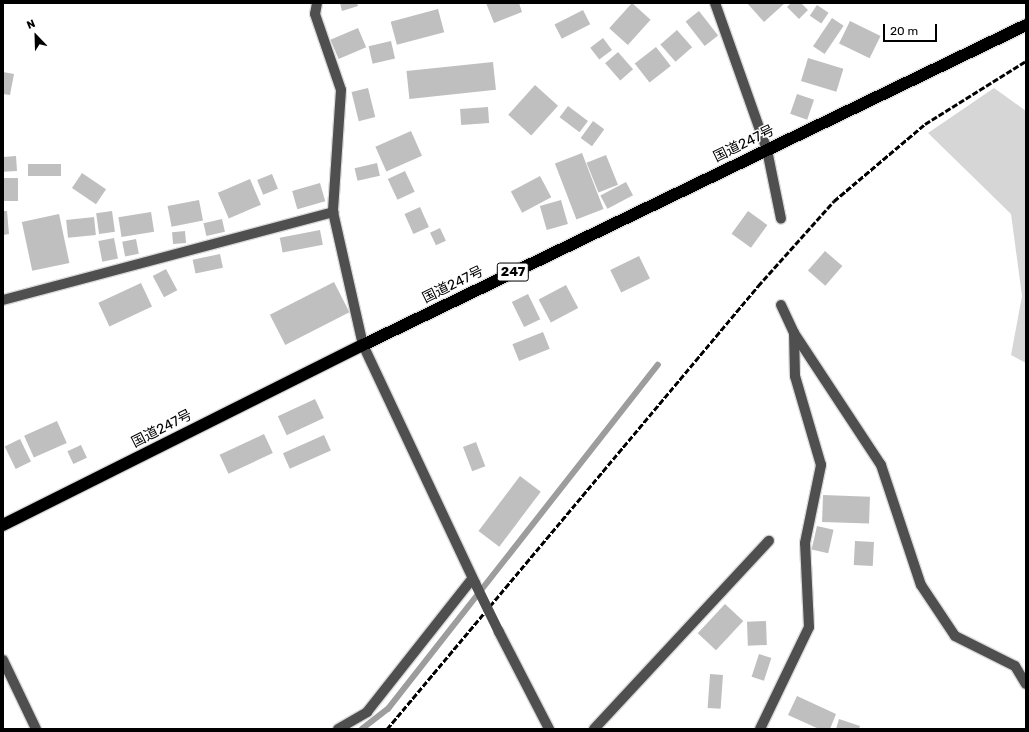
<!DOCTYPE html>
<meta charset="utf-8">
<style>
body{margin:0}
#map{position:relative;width:1029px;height:732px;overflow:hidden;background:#fff;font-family:Rubik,"Noto Sans JP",sans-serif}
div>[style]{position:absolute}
.green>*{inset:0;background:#d6d6d6}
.stream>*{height:5.5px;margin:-2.75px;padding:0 2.75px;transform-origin:2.75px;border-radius:2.75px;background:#9d9d9d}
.building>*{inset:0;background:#bfbfbf;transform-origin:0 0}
.roads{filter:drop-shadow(1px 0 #dbdbdb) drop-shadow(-1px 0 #dbdbdb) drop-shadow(0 1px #dbdbdb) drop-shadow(0 -1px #dbdbdb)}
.minor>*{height:10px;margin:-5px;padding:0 5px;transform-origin:5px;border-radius:5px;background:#4f4f4f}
.highway>*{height:12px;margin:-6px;padding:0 6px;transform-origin:6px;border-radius:6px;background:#000}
.rail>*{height:3px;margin-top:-1.5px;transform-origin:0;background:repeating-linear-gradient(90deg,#000 0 6px,transparent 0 8px)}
.minor-bridge>*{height:10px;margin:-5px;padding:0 5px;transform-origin:5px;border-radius:5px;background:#4f4f4f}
span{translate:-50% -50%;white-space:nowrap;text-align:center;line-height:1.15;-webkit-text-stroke:3px #fff;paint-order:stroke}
.shield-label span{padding:1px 3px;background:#fff;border:1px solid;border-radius:3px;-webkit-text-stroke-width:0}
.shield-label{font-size:13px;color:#000;font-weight:700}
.street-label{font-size:14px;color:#000}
.frame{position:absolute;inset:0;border:4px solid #000;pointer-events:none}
.north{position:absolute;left:16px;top:16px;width:40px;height:40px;-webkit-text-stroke:3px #fff;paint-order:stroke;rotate:337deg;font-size:11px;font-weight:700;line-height:16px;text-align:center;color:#000}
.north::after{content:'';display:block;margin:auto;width:14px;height:18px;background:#000;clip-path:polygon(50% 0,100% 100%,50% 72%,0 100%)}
.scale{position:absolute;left:883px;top:24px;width:54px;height:18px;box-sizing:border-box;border:2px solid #000;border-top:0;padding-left:5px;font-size:12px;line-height:14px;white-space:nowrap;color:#000;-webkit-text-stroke:3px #fff;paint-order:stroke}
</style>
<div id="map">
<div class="green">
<i style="clip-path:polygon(994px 88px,1026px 111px,1026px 363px,1011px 355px,1022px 296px,1011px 214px,928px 133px)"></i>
</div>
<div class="stream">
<i style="left:362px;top:729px;width:33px;rotate:-38deg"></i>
<i style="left:388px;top:709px;width:437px;rotate:-51.9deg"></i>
</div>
<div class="building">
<i style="clip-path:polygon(340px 3px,357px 3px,358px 6px,342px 11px)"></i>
<i style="clip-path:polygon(486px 3px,519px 3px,522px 12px,494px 23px)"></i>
<i style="left:632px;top:3px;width:25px;height:34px;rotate:42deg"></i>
<i style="clip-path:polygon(747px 3px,785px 3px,764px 22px)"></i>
<i style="clip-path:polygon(791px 3px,801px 3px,808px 10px,799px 19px,787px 7px)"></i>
<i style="left:817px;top:5px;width:14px;height:13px;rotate:34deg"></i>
<i style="left:438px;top:9px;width:24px;height:49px;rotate:75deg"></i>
<i style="left:583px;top:10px;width:16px;height:32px;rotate:63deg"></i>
<i style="left:699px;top:11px;width:31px;height:17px;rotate:52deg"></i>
<i style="left:832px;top:18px;width:14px;height:34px;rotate:34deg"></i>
<i style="left:850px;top:21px;width:34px;height:25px;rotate:26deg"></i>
<i style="left:358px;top:28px;width:21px;height:30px;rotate:67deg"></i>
<i style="left:677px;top:30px;width:23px;height:22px;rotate:49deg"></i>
<i style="left:603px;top:38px;width:15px;height:16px;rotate:53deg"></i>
<i style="left:391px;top:41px;width:18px;height:23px;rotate:77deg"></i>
<i style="left:656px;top:47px;width:24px;height:27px;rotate:52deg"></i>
<i style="left:618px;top:52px;width:23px;height:17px;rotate:49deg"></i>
<i style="left:808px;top:58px;width:37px;height:24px;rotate:17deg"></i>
<i style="left:493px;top:62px;width:28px;height:87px;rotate:84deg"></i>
<i style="clip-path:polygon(3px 72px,14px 74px,10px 95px,3px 94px)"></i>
<i style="left:535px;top:85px;width:31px;height:40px;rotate:42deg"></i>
<i style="left:368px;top:88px;width:30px;height:17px;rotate:76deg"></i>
<i style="left:797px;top:94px;width:18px;height:21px;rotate:19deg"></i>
<i style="left:568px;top:106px;width:25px;height:14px;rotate:37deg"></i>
<i style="left:488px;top:107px;width:16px;height:28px;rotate:86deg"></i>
<i style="left:593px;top:121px;width:14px;height:21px;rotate:36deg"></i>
<i style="left:411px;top:131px;width:27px;height:39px;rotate:66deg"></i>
<i style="left:582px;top:153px;width:60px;height:29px;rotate:69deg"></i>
<i style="left:606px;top:155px;width:32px;height:21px;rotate:68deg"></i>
<i style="left:16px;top:156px;width:15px;height:13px;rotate:86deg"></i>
<i style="left:377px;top:163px;width:13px;height:23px;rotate:77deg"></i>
<i style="left:28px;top:164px;width:33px;height:12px"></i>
<i style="left:405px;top:171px;width:23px;height:19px;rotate:65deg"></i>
<i style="left:82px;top:173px;width:29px;height:18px;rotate:34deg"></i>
<i style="left:272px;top:174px;width:16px;height:16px;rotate:68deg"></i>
<i style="left:540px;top:176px;width:24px;height:33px;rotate:62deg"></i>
<i style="left:3px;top:178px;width:15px;height:23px"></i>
<i style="left:250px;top:179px;width:28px;height:35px;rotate:67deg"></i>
<i style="left:626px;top:182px;width:15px;height:29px;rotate:62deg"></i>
<i style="left:320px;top:183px;width:19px;height:29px;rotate:74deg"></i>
<i style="left:199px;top:200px;width:21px;height:32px;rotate:79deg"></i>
<i style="left:561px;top:200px;width:25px;height:22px;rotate:74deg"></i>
<i style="left:420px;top:207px;width:22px;height:17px;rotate:66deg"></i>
<i style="clip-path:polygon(3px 211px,7px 211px,9px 234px,3px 235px)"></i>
<i style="left:112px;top:211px;width:21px;height:16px;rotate:82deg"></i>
<i style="left:748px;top:211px;width:24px;height:28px;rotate:36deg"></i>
<i style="left:151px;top:212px;width:20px;height:33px;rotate:81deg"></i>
<i style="left:59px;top:214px;width:50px;height:38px;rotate:78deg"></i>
<i style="left:94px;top:217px;width:18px;height:28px;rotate:84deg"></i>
<i style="left:222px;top:219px;width:13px;height:19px;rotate:77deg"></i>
<i style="left:440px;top:228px;width:14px;height:11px;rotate:65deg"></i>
<i style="left:320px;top:230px;width:15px;height:41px;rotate:79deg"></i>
<i style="left:185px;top:231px;width:12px;height:13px;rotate:85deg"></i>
<i style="left:114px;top:238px;width:21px;height:16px;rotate:79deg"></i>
<i style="left:136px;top:239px;width:15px;height:14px;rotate:79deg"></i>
<i style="left:825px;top:251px;width:23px;height:26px;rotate:41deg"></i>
<i style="left:220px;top:254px;width:14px;height:28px;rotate:78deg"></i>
<i style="left:639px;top:256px;width:25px;height:32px;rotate:64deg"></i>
<i style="left:166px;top:269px;width:24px;height:15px;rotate:62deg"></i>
<i style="left:334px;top:282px;width:34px;height:72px;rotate:63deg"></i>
<i style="left:141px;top:283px;width:26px;height:47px;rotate:65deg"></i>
<i style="left:566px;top:285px;width:26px;height:31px;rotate:62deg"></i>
<i style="left:528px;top:294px;width:28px;height:18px;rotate:64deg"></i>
<i style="left:543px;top:332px;width:18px;height:33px;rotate:68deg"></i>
<i style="left:315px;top:399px;width:21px;height:41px;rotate:65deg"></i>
<i style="left:57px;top:421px;width:24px;height:36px;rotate:66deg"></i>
<i style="left:264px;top:434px;width:21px;height:49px;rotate:65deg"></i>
<i style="left:324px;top:435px;width:17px;height:45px;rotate:66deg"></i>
<i style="left:20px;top:439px;width:25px;height:17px;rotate:64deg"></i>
<i style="left:476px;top:442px;width:26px;height:14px;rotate:69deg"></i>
<i style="left:81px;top:445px;width:14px;height:15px;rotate:65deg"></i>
<i style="left:520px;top:476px;width:26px;height:69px;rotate:37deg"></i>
<i style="left:823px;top:495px;width:47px;height:27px;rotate:2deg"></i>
<i style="left:817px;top:526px;width:17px;height:24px;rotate:13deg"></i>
<i style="left:855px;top:541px;width:19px;height:24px;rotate:3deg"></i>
<i style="left:725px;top:604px;width:25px;height:40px;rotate:43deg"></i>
<i style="left:766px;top:621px;width:24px;height:19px;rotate:88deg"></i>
<i style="left:759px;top:654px;width:13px;height:24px;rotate:18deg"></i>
<i style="left:710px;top:674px;width:13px;height:34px;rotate:4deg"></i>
<i style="clip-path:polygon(797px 696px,836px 714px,830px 729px,819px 729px,788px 715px)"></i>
<i style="clip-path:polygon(839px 719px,860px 726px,859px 729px,836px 729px)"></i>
</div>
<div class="roads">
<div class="minor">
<i style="left:317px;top:3px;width:11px;rotate:100deg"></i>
<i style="left:315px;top:14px;width:80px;rotate:71.1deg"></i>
<i style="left:341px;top:90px;width:122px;rotate:93.8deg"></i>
<i style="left:333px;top:212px;width:136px;rotate:77.3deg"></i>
<i style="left:363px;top:345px;width:263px;rotate:64.8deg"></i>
<i style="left:715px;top:3px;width:156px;rotate:70.5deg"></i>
<i style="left:767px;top:150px;width:70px;rotate:78.5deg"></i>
<i style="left:3px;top:300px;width:342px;rotate:-14.9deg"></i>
<i style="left:781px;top:305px;width:31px;rotate:65deg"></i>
<i style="left:794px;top:333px;width:158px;rotate:56.6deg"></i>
<i style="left:881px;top:465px;width:126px;rotate:71.6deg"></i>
<i style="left:921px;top:585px;width:61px;rotate:56.3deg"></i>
<i style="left:955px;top:636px;width:67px;rotate:26.6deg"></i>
<i style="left:1015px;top:666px;width:21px;rotate:59deg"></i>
<i style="left:499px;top:632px;width:109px;rotate:62.7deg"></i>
<i style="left:3px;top:660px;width:76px;rotate:64.4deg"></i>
<i style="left:338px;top:729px;width:34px;rotate:-30deg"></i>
<i style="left:367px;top:712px;width:169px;rotate:-51.7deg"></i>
<i style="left:594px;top:729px;width:257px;rotate:-47.1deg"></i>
<i style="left:760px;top:729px;width:113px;rotate:-64.3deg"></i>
<i style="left:809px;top:627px;width:84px;rotate:-92.7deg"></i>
<i style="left:805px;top:543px;width:80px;rotate:-78.4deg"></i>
<i style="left:821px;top:465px;width:93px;rotate:-106.3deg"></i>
<i style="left:795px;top:376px;width:43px;rotate:-91.3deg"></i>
</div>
<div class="highway">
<i style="left:3px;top:525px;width:402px;rotate:-26.6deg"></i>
<i style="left:363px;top:345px;width:736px;rotate:-25.76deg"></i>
</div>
</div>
<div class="rail">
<i style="left:387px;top:729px;width:578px;rotate:-50.05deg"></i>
<i style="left:758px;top:286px;width:114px;rotate:-48.2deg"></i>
<i style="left:834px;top:201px;width:119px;rotate:-40.2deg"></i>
<i style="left:925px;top:124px;width:119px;rotate:-32deg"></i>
</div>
<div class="minor-bridge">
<i style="left:475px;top:583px;width:55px;rotate:63.9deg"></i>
</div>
<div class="shield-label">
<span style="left:513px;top:272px">247</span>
</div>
<div class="street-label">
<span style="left:744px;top:144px;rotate:-26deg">国道247号</span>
<span style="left:453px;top:285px;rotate:-26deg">国道247号</span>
<span style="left:162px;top:429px;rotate:-27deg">国道247号</span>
</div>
<div class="frame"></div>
<div class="north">N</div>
<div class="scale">20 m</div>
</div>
